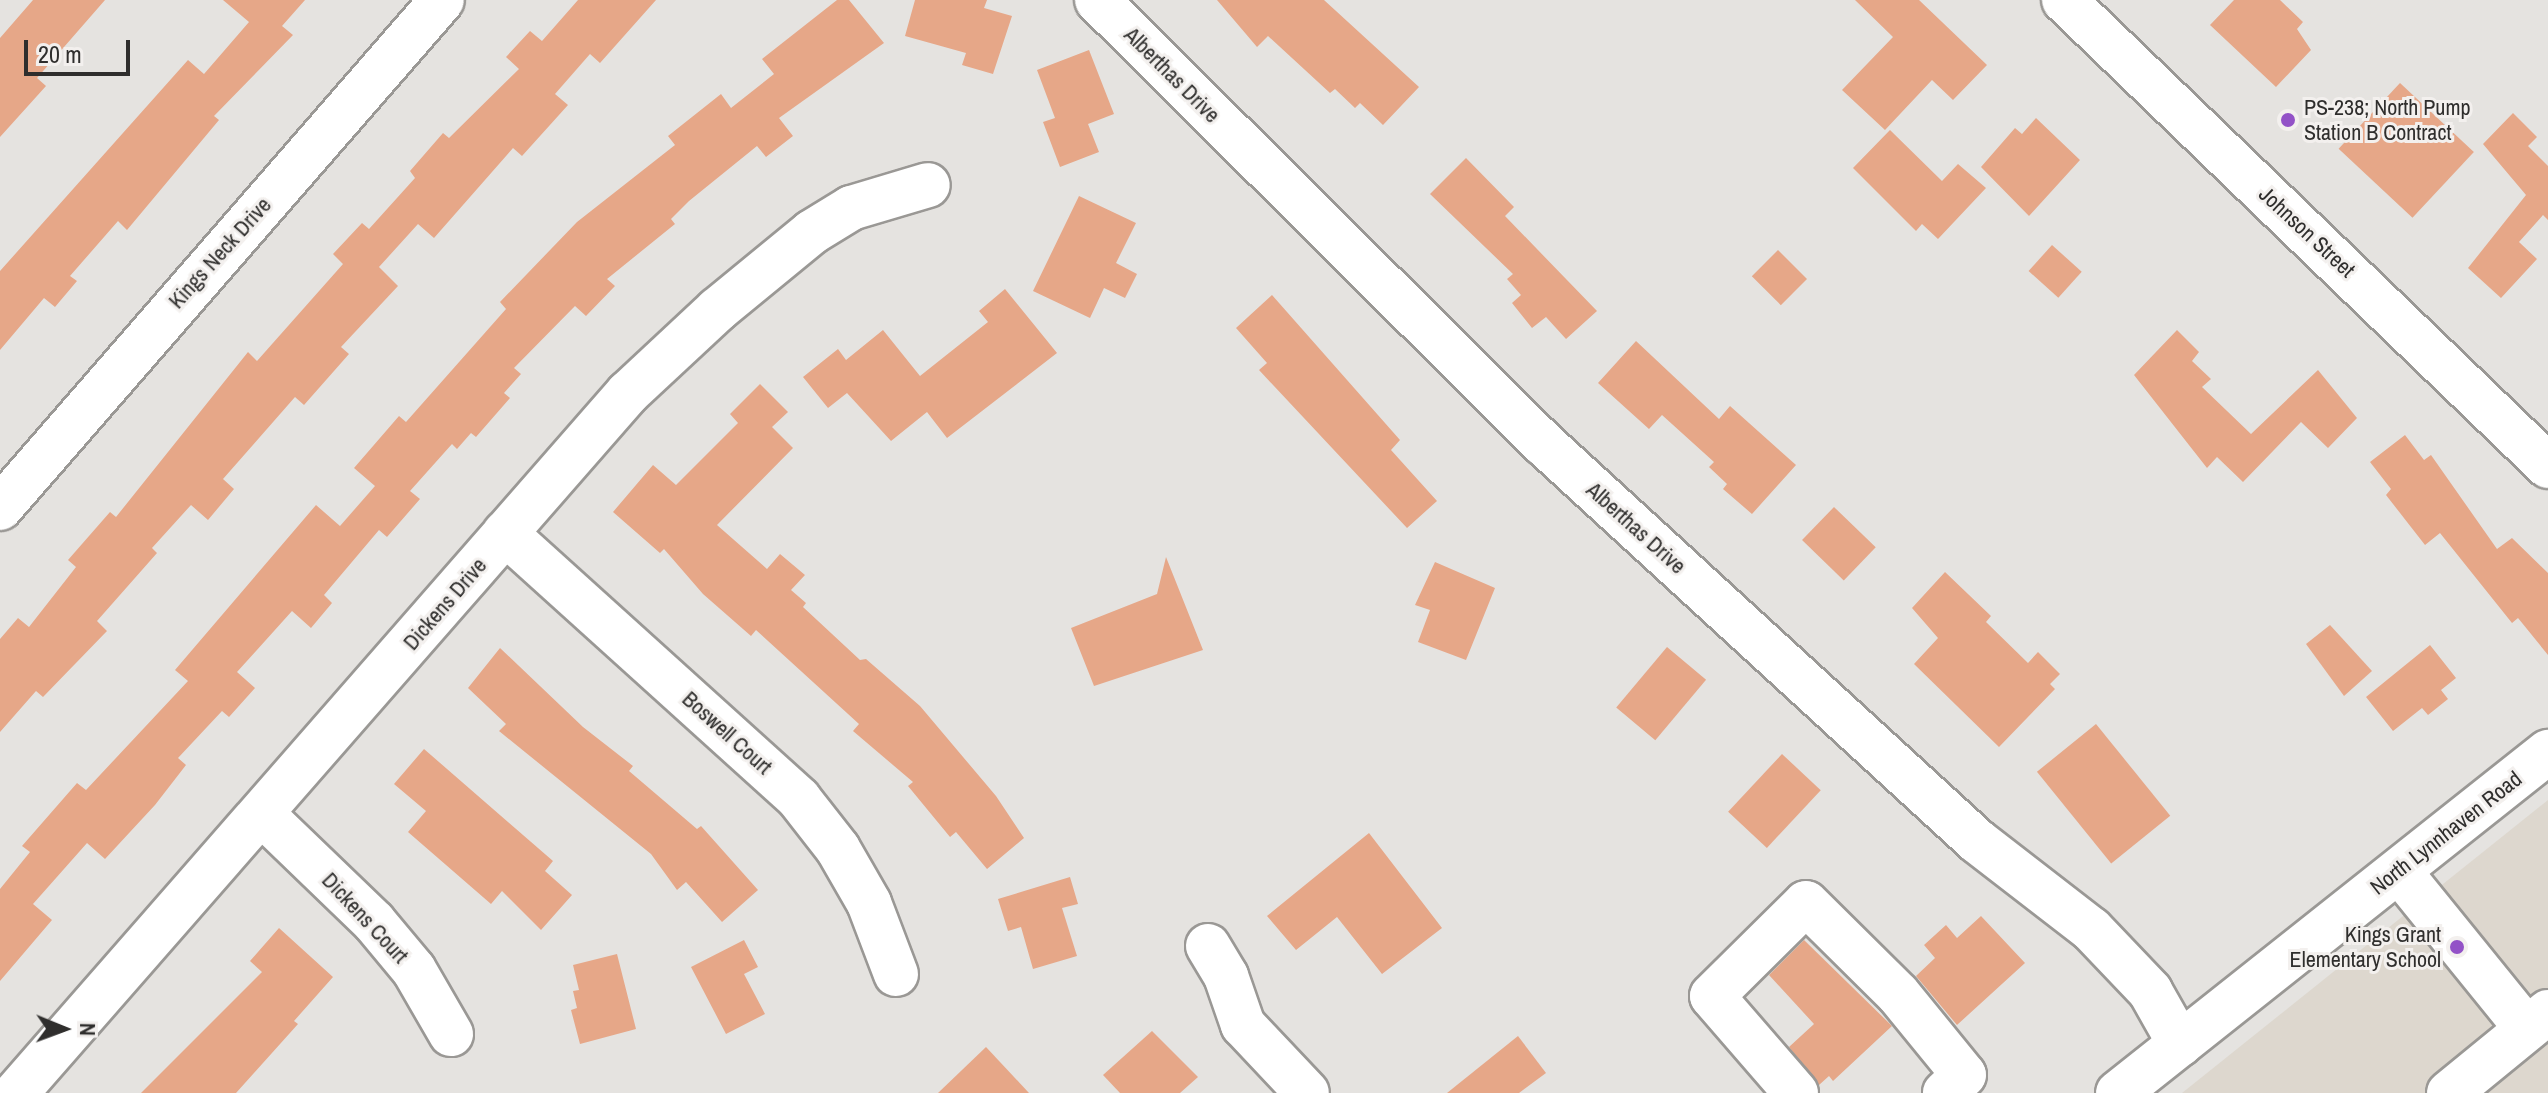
<!DOCTYPE html>
<style>
body{margin:0}
#map{position:relative;width:2548px;height:1093px;overflow:hidden;background:#e5e3e0;font-family:"Archivo Narrow",sans-serif}
div>[style]{position:absolute}
.built>*{inset:0;background:#ddd7ce}
.building>*{inset:0;background:#e6a788;transform-origin:0 0}
.roads{filter:drop-shadow(2px 0 #9a9895) drop-shadow(-2px 0 #9a9895) drop-shadow(0 2px #9a9895) drop-shadow(0 -2px #9a9895)}
.minor>*{height:44px;margin:-22px;padding:0 22px;transform-origin:22px;border-radius:22px;background:#fff}
.dots>*{width:22px;height:22px;translate:-50% -50%;box-sizing:border-box;border:4px solid #f3f0ee;border-radius:50%}
span{translate:-50% -50%;white-space:nowrap;text-align:center;line-height:1.15;-webkit-text-stroke:6px #f3f0ee;paint-order:stroke}
.street-label{font-size:22px;color:#2f2e2d}
.poi-label{font-size:22px;color:#2f2e2d}
.left{translate:0 -50%;text-align:left}
.right{translate:-100% -50%;text-align:right}
.north{position:absolute;left:24px;top:989px;width:80px;height:80px;-webkit-text-stroke:6px #f3f0ee;paint-order:stroke;rotate:91deg;font-size:22px;font-weight:700;line-height:32px;text-align:center;color:#2f2e2d}
.north::after{content:'';display:block;margin:auto;width:28px;height:36px;background:#2f2e2d;clip-path:polygon(50% 0,100% 100%,50% 72%,0 100%)}
.scale{position:absolute;left:24px;top:40px;width:106px;height:36px;box-sizing:border-box;border:4px solid #2f2e2d;border-top:0;padding-left:10px;font-size:24px;line-height:28px;white-space:nowrap;color:#2f2e2d;-webkit-text-stroke:6px #f3f0ee;paint-order:stroke}
</style>
<div id="map">
<div class="built">
<i style="clip-path:polygon(2548px 800px,2548px 1093px,2182px 1093px)"></i>
</div>
<div class="building">
<i style="clip-path:polygon(33px 0,105px 0,37px 78px,46px 86px,0 137px,0 38px)"></i>
<i style="clip-path:polygon(223px 0,305px 0,282px 26px,293px 35px,214px 116px,219px 120px,127px 230px,118px 221px,70px 276px,77px 281px,55px 307px,44px 298px,0 350px,0 271px,188px 60px,204px 74px,249px 22px)"></i>
<i style="clip-path:polygon(578px 0,656px 0,600px 63px,590px 54px,555px 94px,568px 105px,522px 156px,513px 148px,434px 238px,418px 224px,379px 267px,398px 286px,341px 347px,349px 354px,304px 405px,295px 397px,223px 479px,234px 489px,208px 520px,191px 505px,152px 548px,157px 553px,97px 621px,107px 631px,43px 697px,36px 691px,0 732px,0 639px,18px 618px,29px 627px,76px 567px,68px 560px,110px 512px,116px 517px,248px 352px,257px 361px,343px 264px,333px 254px,362px 223px,369px 229px,415px 178px,410px 171px,443px 133px,449px 138px,519px 69px,506px 57px,530px 31px,542px 41px)"></i>
<i style="clip-path:polygon(837px 0,849px 0,884px 43px,779px 118px,793px 136px,766px 157px,757px 146px,689px 201px,671px 219px,675px 224px,607px 279px,615px 286px,586px 316px,575px 306px,514px 368px,521px 374px,504px 393px,510px 398px,476px 437px,471px 433px,457px 449px,452px 444px,410px 491px,420px 499px,387px 537px,379px 530px,324px 595px,332px 603px,311px 628px,292px 611px,237px 672px,255px 688px,229px 717px,222px 711px,178px 758px,186px 765px,155px 805px,105px 859px,87px 843px,33px 904px,52px 920px,0 981px,0 889px,30px 852px,22px 846px,77px 783px,86px 790px,188px 681px,175px 670px,316px 505px,340px 526px,375px 486px,354px 468px,399px 416px,406px 422px,506px 309px,500px 302px,577px 222px,675px 145px,668px 136px,721px 94px,731px 108px,774px 74px,762px 59px)"></i>
<i style="clip-path:polygon(915px 0,987px 0,984px 8px,1012px 16px,993px 74px,962px 65px,966px 53px,905px 36px)"></i>
<i style="clip-path:polygon(1217px 0,1324px 0,1419px 87px,1383px 125px,1360px 103px,1355px 108px,1335px 89px,1330px 93px,1268px 36px,1257px 47px)"></i>
<i style="clip-path:polygon(1855px 0,1919px 0,1987px 65px,1953px 100px,1932px 80px,1885px 130px,1842px 90px,1893px 37px)"></i>
<i style="clip-path:polygon(2234px 0,2280px 0,2303px 22px,2297px 29px,2311px 50px,2276px 87px,2210px 25px)"></i>
<i style="clip-path:polygon(1089px 50px,1114px 114px,1088px 124px,1099px 152px,1060px 167px,1043px 122px,1055px 118px,1037px 70px)"></i>
<i style="left:2400px;top:83px;width:101px;height:90px;rotate:43deg"></i>
<i style="clip-path:polygon(2513px 113px,2537px 137px,2528px 146px,2548px 166px,2548px 220px,2543px 215px,2519px 242px,2537px 259px,2501px 298px,2468px 268px,2526px 195px,2483px 144px)"></i>
<i style="clip-path:polygon(2036px 118px,2080px 160px,2029px 216px,1981px 167px,2015px 128px,2022px 134px)"></i>
<i style="clip-path:polygon(1890px 130px,1942px 181px,1958px 164px,1986px 188px,1938px 239px,1922px 224px,1916px 231px,1853px 168px)"></i>
<i style="clip-path:polygon(1466px 158px,1514px 207px,1505px 216px,1597px 311px,1566px 339px,1546px 317px,1532px 328px,1512px 303px,1521px 295px,1507px 279px,1513px 274px,1430px 194px)"></i>
<i style="clip-path:polygon(1079px 196px,1136px 223px,1116px 263px,1137px 274px,1125px 298px,1104px 288px,1090px 318px,1033px 291px)"></i>
<i style="left:2052px;top:245px;width:40px;height:35px;rotate:42deg"></i>
<i style="left:1778px;top:250px;width:41px;height:37px;rotate:45deg"></i>
<i style="clip-path:polygon(1005px 289px,1057px 353px,947px 438px,927px 412px,891px 441px,847px 393px,828px 408px,803px 377px,838px 349px,846px 360px,883px 330px,920px 376px,988px 322px,979px 311px)"></i>
<i style="clip-path:polygon(1272px 295px,1400px 440px,1391px 450px,1437px 501px,1407px 528px,1259px 370px,1267px 363px,1236px 328px)"></i>
<i style="clip-path:polygon(2177px 330px,2199px 352px,2192px 361px,2211px 379px,2202px 387px,2251px 434px,2318px 370px,2357px 418px,2328px 448px,2301px 422px,2243px 482px,2217px 457px,2207px 468px,2134px 375px)"></i>
<i style="clip-path:polygon(1636px 341px,1719px 419px,1730px 406px,1796px 465px,1752px 514px,1723px 489px,1727px 484px,1709px 467px,1714px 462px,1662px 415px,1649px 429px,1598px 383px)"></i>
<i style="clip-path:polygon(760px 384px,788px 412px,772px 427px,793px 448px,717px 525px,767px 569px,780px 554px,805px 575px,791px 590px,806px 603px,803px 607px,860px 660px,866px 659px,920px 706px,996px 796px,1024px 838px,987px 869px,956px 832px,950px 837px,908px 786px,913px 782px,853px 731px,859px 724px,756px 630px,751px 636px,703px 594px,664px 549px,660px 553px,613px 512px,653px 465px,676px 485px,738px 423px,730px 414px)"></i>
<i style="clip-path:polygon(2405px 435px,2424px 460px,2431px 455px,2497px 549px,2512px 538px,2548px 573px,2548px 655px,2518px 618px,2512px 623px,2440px 533px,2425px 545px,2386px 495px,2391px 489px,2370px 462px)"></i>
<i style="left:1834px;top:507px;width:58px;height:46px;rotate:44deg"></i>
<i style="clip-path:polygon(1166px 557px,1203px 650px,1094px 686px,1071px 628px,1157px 594px)"></i>
<i style="clip-path:polygon(1435px 562px,1495px 588px,1466px 660px,1418px 642px,1430px 610px,1415px 605px)"></i>
<i style="clip-path:polygon(1945px 572px,1991px 616px,1986px 622px,2028px 663px,2038px 652px,2060px 674px,2050px 684px,2055px 689px,1999px 747px,1914px 664px,1938px 638px,1912px 608px)"></i>
<i style="clip-path:polygon(2330px 625px,2372px 671px,2344px 696px,2306px 644px)"></i>
<i style="clip-path:polygon(2430px 645px,2456px 678px,2441px 690px,2448px 699px,2428px 715px,2422px 708px,2393px 731px,2366px 697px)"></i>
<i style="left:1667px;top:647px;width:51px;height:79px;rotate:40deg"></i>
<i style="clip-path:polygon(500px 648px,583px 727px,633px 766px,629px 771px,697px 829px,701px 826px,758px 890px,722px 922px,686px 882px,677px 890px,651px 854px,499px 731px,506px 724px,468px 688px)"></i>
<i style="left:2096px;top:724px;width:118px;height:76px;rotate:51deg"></i>
<i style="clip-path:polygon(424px 749px,553px 861px,545px 871px,572px 895px,541px 930px,502px 891px,491px 904px,408px 832px,426px 811px,394px 784px)"></i>
<i style="left:1782px;top:754px;width:53px;height:79px;rotate:43deg"></i>
<i style="clip-path:polygon(1369px 833px,1442px 928px,1382px 974px,1337px 917px,1296px 950px,1267px 916px)"></i>
<i style="clip-path:polygon(1070px 877px,1078px 904px,1062px 908px,1077px 956px,1033px 969px,1021px 927px,1008px 931px,998px 899px)"></i>
<i style="clip-path:polygon(1981px 916px,2025px 963px,1957px 1025px,1916px 976px,1935px 958px,1924px 945px,1946px 925px,1957px 938px)"></i>
<i style="clip-path:polygon(279px 928px,333px 977px,294px 1021px,298px 1024px,236px 1093px,141px 1093px,262px 972px,250px 961px)"></i>
<i style="clip-path:polygon(744px 940px,758px 967px,744px 974px,765px 1014px,726px 1034px,691px 967px)"></i>
<i style="clip-path:polygon(1804px 940px,1892px 1026px,1833px 1081px,1829px 1076px,1819px 1085px,1789px 1047px,1814px 1024px,1769px 975px)"></i>
<i style="clip-path:polygon(617px 954px,636px 1029px,580px 1044px,571px 1010px,577px 1008px,573px 991px,579px 990px,573px 965px)"></i>
<i style="clip-path:polygon(1152px 1031px,1198px 1077px,1180px 1093px,1120px 1093px,1103px 1075px)"></i>
<i style="clip-path:polygon(1518px 1036px,1546px 1073px,1519px 1093px,1447px 1093px)"></i>
<i style="clip-path:polygon(986px 1047px,1029px 1093px,938px 1093px)"></i>
</div>
<div class="roads">
<div class="minor">
<i style="left:1097px;top:0;width:629px;rotate:44.81deg"></i>
<i style="left:1543px;top:443px;width:589px;rotate:42.52deg"></i>
<i style="left:1977px;top:841px;width:144px;rotate:37.7deg"></i>
<i style="left:2091px;top:929px;width:86px;rotate:46.4deg"></i>
<i style="left:2150px;top:991px;width:61px;rotate:60.5deg"></i>
<i style="left:2064px;top:0;width:672px;rotate:43.91deg"></i>
<i style="left:0;top:508px;width:673px;rotate:-48.97deg"></i>
<i style="left:505px;top:533px;width:396px;rotate:42.1deg"></i>
<i style="left:799px;top:799px;width:63px;rotate:52deg"></i>
<i style="left:838px;top:849px;width:62px;rotate:60.1deg"></i>
<i style="left:869px;top:903px;width:76px;rotate:69.2deg"></i>
<i style="left:263px;top:815px;width:154px;rotate:43.9deg"></i>
<i style="left:374px;top:922px;width:62px;rotate:50.2deg"></i>
<i style="left:414px;top:970px;width:74px;rotate:60deg"></i>
<i style="left:2399px;top:871px;width:203px;rotate:51deg"></i>
<i style="left:1208px;top:946px;width:35px;rotate:59deg"></i>
<i style="left:1226px;top:976px;width:52px;rotate:70.9deg"></i>
<i style="left:1243px;top:1025px;width:93px;rotate:46.7deg"></i>
<i style="left:16px;top:1093px;width:930px;rotate:-48.84deg"></i>
<i style="left:628px;top:393px;width:122px;rotate:-43deg"></i>
<i style="left:717px;top:310px;width:123px;rotate:-39.4deg"></i>
<i style="left:812px;top:232px;width:46px;rotate:-31.6deg"></i>
<i style="left:851px;top:208px;width:80px;rotate:-16.6deg"></i>
<i style="left:1796px;top:1093px;width:128px;rotate:-130.9deg"></i>
<i style="left:1712px;top:996px;width:132px;rotate:-44.7deg"></i>
<i style="left:1806px;top:903px;width:129px;rotate:44.7deg"></i>
<i style="left:1898px;top:994px;width:104px;rotate:50.8deg"></i>
<i style="left:1964px;top:1075px;width:26px;rotate:137deg"></i>
<i style="left:2118px;top:1093px;width:549px;rotate:-38.42deg"></i>
<i style="left:2449px;top:1093px;width:128px;rotate:-39.3deg"></i>
</div>
</div>
<div class="dots">
<i style="left:2288px;top:120px;background:#9352c7"></i>
<i style="left:2457px;top:947px;background:#9352c7"></i>
</div>
<div class="street-label">
<span style="left:1172px;top:75px;rotate:45deg">Alberthas Drive</span>
<span style="left:2307px;top:232px;rotate:43deg">Johnson Street</span>
<span style="left:220px;top:253px;rotate:-48deg">Kings Neck Drive</span>
<span style="left:1636px;top:528px;rotate:42deg">Alberthas Drive</span>
<span style="left:445px;top:604px;rotate:-49deg">Dickens Drive</span>
<span style="left:727px;top:733px;rotate:42deg">Boswell Court</span>
<span style="left:2446px;top:833px;rotate:-38deg">North Lynnhaven Road</span>
<span style="left:365px;top:918px;rotate:47deg">Dickens Court</span>
</div>
<div class="poi-label">
<span class="left" style="left:2304px;top:120px">PS-238; North Pump<br>Station B Contract</span>
<span class="right" style="left:2441px;top:947px">Kings Grant<br>Elementary School</span>
</div>
<div class="north">N</div>
<div class="scale">20 m</div>
</div>
